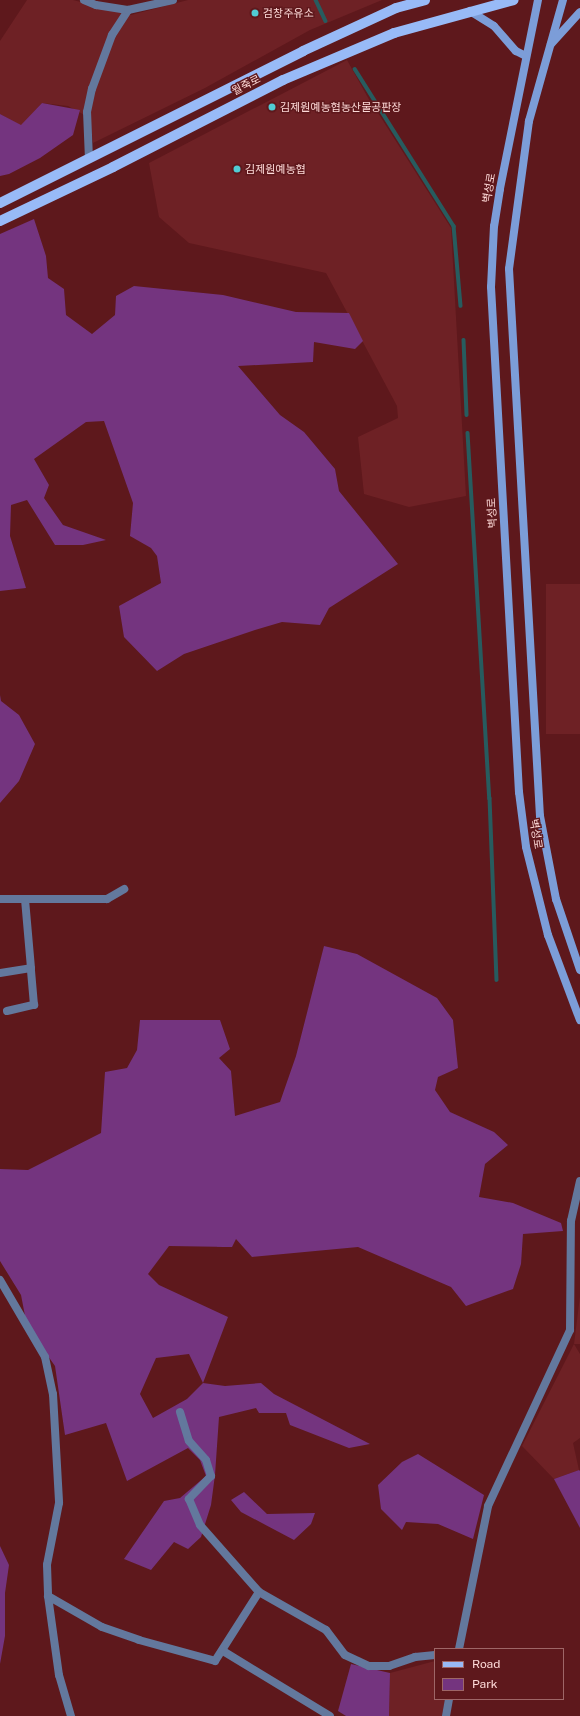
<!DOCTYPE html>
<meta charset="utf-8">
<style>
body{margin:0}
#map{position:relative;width:580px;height:1716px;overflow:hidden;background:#5e181c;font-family:"Public Sans","Noto Sans KR",sans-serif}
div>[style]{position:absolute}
.built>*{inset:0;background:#6e2125;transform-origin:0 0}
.green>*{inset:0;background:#74347f}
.stream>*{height:3.5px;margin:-1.75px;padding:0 1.75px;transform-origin:1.75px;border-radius:1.75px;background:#275c5f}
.minor>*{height:8px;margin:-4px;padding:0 4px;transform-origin:4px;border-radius:4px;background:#63789d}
.tertiary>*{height:8px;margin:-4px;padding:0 4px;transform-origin:4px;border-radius:4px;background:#63789d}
.secondary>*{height:8px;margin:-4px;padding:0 4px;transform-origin:4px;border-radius:4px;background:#7c9dd8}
.primary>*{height:10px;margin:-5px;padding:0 5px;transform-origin:5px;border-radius:5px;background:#98baf7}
.dots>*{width:11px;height:11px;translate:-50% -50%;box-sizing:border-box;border:2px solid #5e181c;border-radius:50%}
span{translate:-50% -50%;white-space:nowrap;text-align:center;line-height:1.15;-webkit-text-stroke:3px #5e181c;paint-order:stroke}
.poi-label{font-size:11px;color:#fedad8}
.left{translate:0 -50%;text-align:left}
.street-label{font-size:11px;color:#fedad8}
.legend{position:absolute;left:434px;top:1648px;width:130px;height:52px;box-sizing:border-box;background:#5e181c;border:1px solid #9e6667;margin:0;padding:5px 7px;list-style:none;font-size:12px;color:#fedad8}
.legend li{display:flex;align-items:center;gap:8px;height:20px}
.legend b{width:20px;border:1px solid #9e6667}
</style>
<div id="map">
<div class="built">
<i style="clip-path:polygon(27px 0,73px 0,131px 15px,188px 0,382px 0,310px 30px,205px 88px,93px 143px,90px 118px,68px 106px,42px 103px,21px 126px,0 114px,0 41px)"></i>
<i style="clip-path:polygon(347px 60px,372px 105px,363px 110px,373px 105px,451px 228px,466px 496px,409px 507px,364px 494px,358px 437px,398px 418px,397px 406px,326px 273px,189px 243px,159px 217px,149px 163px)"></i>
<i style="left:580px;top:584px;width:150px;height:34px;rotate:90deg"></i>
<i style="clip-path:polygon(580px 1296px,580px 1344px,574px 1344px,580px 1354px,580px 1438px,573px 1443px,579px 1470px,554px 1479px,522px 1446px,574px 1344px)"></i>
<i style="clip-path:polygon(435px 1661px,435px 1699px,445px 1699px,442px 1716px,389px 1716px,390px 1673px)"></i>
</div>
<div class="green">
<i style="clip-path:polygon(42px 103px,80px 110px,73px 135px,40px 158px,9px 174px,0 176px,0 114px,21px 125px)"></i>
<i style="clip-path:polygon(34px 219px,46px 256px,48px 278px,64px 289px,66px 315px,92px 334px,115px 315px,116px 296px,134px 286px,223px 295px,296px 312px,349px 313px,363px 341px,355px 349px,314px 342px,313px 362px,238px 366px,280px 415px,304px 432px,335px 469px,339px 491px,398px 564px,329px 608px,320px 625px,282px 622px,255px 630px,184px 654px,157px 671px,124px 637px,119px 606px,161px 583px,157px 556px,151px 548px,130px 536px,133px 503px,104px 421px,86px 422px,34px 459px,49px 485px,44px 498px,63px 525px,106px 540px,83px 545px,55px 545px,27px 500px,11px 505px,10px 536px,26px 588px,0 591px,0 234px)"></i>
<i style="clip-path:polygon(0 695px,1px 701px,19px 715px,35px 744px,19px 781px,0 803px)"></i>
<i style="clip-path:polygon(evenodd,324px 946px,357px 954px,437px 998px,453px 1020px,458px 1068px,438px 1077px,435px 1090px,450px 1112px,494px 1132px,508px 1145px,485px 1164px,479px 1197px,513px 1203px,561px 1223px,563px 1231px,523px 1234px,521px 1264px,513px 1289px,466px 1306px,451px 1287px,358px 1247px,252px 1257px,236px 1239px,232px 1247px,169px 1246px,148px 1274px,159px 1285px,228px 1317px,203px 1383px,225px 1386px,261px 1383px,274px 1394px,370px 1444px,349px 1448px,290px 1425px,286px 1413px,259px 1413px,256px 1408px,219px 1417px,215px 1475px,211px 1505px,201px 1537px,188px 1549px,174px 1542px,151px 1570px,124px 1559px,164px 1501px,180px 1498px,206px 1476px,200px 1460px,188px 1448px,127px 1481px,106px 1423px,65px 1435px,55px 1366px,27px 1326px,21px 1295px,0 1261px,0 1169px,28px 1170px,101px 1133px,105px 1072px,127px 1068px,137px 1050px,140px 1020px,220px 1020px,230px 1049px,219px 1058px,231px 1071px,235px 1116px,280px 1102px,296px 1056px,324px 946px,189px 1354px,203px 1383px,187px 1399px,153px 1418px,140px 1394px,156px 1358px,189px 1354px)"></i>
<i style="clip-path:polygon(418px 1454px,484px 1495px,473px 1539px,438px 1524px,406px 1522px,402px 1530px,381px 1509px,378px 1485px,402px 1462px)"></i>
<i style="clip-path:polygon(579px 1470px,580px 1471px,580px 1528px,554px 1479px)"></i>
<i style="clip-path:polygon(244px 1492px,267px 1514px,315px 1513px,311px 1524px,294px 1540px,241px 1512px,231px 1500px)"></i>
<i style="clip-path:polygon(0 1546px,9px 1565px,5px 1593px,5px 1636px,0 1664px)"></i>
<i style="clip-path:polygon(351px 1664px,390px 1673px,389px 1716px,346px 1716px,338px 1711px)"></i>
</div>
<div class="stream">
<i style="left:316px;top:0;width:23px;rotate:65deg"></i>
<i style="left:355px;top:69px;width:186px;rotate:57.8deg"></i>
<i style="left:454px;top:226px;width:80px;rotate:85deg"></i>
<i style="left:464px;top:340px;width:75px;rotate:87.7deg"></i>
<i style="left:468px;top:433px;width:366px;rotate:86.6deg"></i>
<i style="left:490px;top:798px;width:182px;rotate:87.8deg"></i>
</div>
<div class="minor">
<i style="left:89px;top:159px;width:47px;rotate:-92.4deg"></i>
<i style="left:87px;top:112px;width:24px;rotate:-78deg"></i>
<i style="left:92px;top:89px;width:58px;rotate:-69.7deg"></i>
<i style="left:112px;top:35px;width:30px;rotate:-57deg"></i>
<i style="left:0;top:899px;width:107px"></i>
<i style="left:107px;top:899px;width:20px;rotate:-30deg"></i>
<i style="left:0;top:973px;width:31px;rotate:-9deg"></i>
<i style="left:31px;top:968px;width:68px;rotate:-95deg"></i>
<i style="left:7px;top:1011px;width:28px;rotate:-13deg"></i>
<i style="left:34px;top:1005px;width:37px;rotate:-95deg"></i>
<i style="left:0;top:1280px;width:89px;rotate:59.7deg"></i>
<i style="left:45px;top:1357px;width:38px;rotate:78deg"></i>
<i style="left:53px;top:1394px;width:109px;rotate:86.8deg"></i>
<i style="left:59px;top:1503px;width:63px;rotate:101deg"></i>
<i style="left:47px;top:1565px;width:31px;rotate:88deg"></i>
<i style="left:48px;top:1596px;width:80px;rotate:82.1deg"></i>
<i style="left:59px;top:1675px;width:43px;rotate:73.7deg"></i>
<i style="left:180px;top:1412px;width:30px;rotate:73deg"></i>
<i style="left:189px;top:1441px;width:25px;rotate:48deg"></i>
<i style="left:206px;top:1460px;width:17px;rotate:73deg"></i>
<i style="left:211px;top:1476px;width:32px;rotate:134deg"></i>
<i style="left:189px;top:1499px;width:28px;rotate:67deg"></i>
<i style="left:200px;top:1525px;width:89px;rotate:48.6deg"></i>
<i style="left:259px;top:1592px;width:77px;rotate:29.6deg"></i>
<i style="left:326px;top:1630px;width:31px;rotate:53deg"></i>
<i style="left:345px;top:1655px;width:26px;rotate:25deg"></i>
<i style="left:369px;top:1666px;width:20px"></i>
<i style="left:389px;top:1666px;width:28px;rotate:-19deg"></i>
<i style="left:415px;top:1657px;width:20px;rotate:-6deg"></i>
<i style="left:48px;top:1596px;width:62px;rotate:29.9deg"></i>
<i style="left:102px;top:1627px;width:39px;rotate:19deg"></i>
<i style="left:139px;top:1640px;width:79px;rotate:15.4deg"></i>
<i style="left:215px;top:1661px;width:82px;rotate:-57.5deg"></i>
<i style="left:459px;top:1649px;width:146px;rotate:-78.5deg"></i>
<i style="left:488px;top:1506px;width:194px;rotate:-65deg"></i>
<i style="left:570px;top:1330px;width:109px;rotate:-89.5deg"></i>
<i style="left:571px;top:1221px;width:41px;rotate:-77.3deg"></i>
<i style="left:223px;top:1651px;width:125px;rotate:31.3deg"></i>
<i style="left:446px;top:1716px;width:17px;rotate:-80deg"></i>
</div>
<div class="tertiary">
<i style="left:84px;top:0;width:13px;rotate:23deg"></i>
<i style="left:96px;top:5px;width:32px;rotate:9deg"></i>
<i style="left:128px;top:10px;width:46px;rotate:-12.5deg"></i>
</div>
<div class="secondary">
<i style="left:538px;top:0;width:193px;rotate:101.4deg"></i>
<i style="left:500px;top:189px;width:37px;rotate:99deg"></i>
<i style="left:494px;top:226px;width:61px;rotate:92.8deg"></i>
<i style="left:491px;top:287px;width:506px;rotate:86.83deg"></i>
<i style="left:519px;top:792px;width:55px;rotate:82.7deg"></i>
<i style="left:526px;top:847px;width:91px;rotate:76deg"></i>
<i style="left:548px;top:935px;width:91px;rotate:69.4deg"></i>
<i style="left:563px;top:0;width:126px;rotate:105.7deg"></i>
<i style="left:529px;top:121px;width:149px;rotate:97.7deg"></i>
<i style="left:509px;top:269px;width:548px;rotate:86.76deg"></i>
<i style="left:540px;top:816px;width:85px;rotate:79.1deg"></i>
<i style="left:556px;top:899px;width:75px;rotate:71.3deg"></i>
<i style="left:470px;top:11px;width:28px;rotate:32deg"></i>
<i style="left:494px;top:26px;width:33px;rotate:49deg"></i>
<i style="left:516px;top:51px;width:11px;rotate:27deg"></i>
<i style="left:551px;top:44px;width:43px;rotate:-47.8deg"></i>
</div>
<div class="primary">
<i style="left:0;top:203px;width:339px;rotate:-26.6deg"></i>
<i style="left:303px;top:51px;width:102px;rotate:-24.8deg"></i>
<i style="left:396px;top:8px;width:30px;rotate:-15deg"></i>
<i style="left:0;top:221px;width:125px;rotate:-25.5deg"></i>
<i style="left:113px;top:167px;width:191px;rotate:-27.1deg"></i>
<i style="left:283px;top:80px;width:121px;rotate:-22.9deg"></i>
<i style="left:394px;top:33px;width:124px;rotate:-15.4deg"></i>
</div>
<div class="dots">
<i style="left:255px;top:13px;background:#51ccd4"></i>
<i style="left:272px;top:107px;background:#51ccd4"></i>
<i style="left:237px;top:169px;background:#51ccd4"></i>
</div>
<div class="poi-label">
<span class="left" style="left:263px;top:13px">검창주유소</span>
<span class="left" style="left:280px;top:107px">김제원예농협농산물공판장</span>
<span class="left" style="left:245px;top:169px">김제원예농협</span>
</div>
<div class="street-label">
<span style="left:246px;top:85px;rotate:-27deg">월죽로</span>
<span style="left:489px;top:188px;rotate:-80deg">벽성로</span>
<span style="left:492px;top:513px;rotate:-93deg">벽성로</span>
<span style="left:536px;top:834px;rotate:81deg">벽성로</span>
</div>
<ul class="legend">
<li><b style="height:5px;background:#98baf7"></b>Road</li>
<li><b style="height:11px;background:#74347f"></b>Park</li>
</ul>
</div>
